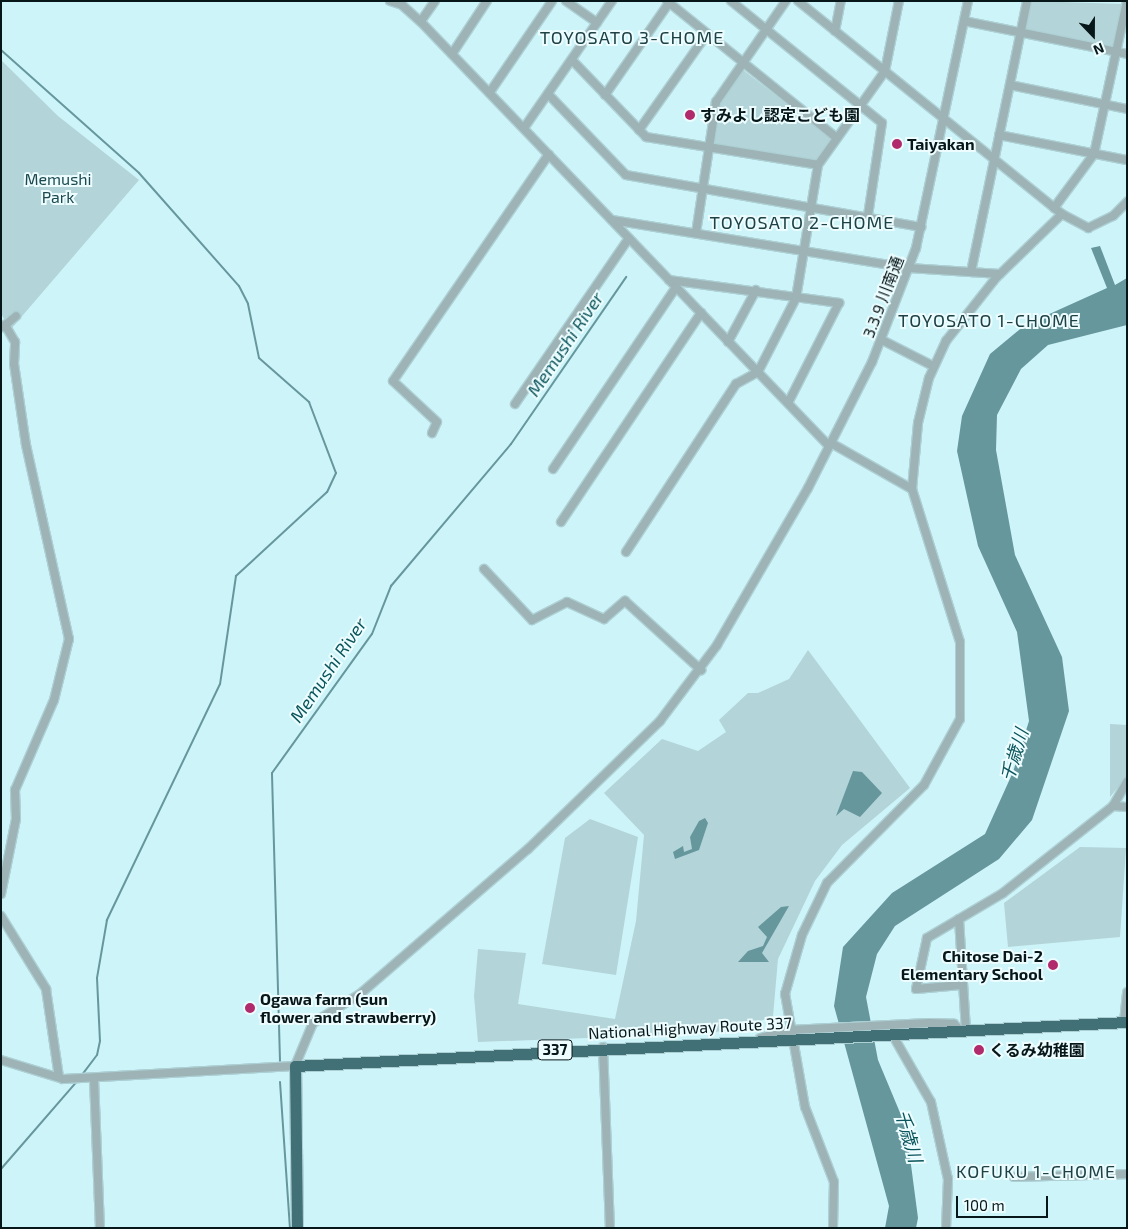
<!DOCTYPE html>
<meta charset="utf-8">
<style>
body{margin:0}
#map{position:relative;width:1128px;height:1229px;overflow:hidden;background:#cdf4f9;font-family:"Exo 2","Noto Sans JP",sans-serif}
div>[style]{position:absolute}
.green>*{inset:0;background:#b3d4d8}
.water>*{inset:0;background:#66979d}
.stream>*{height:2px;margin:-1px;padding:0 1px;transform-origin:1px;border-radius:1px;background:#66979d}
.roads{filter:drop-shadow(1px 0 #add0d5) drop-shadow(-1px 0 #add0d5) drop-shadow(0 1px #add0d5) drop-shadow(0 -1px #add0d5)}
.minor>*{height:8px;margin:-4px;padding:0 4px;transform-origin:4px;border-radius:4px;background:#9db3b5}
.highway>*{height:11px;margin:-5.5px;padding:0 5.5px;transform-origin:5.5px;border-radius:5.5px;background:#417177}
.dots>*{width:14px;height:14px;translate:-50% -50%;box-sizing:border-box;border:2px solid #edfdff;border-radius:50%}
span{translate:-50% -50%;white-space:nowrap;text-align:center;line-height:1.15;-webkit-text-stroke:4px #edfdff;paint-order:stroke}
.shield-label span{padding:1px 4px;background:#edfdff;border:1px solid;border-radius:4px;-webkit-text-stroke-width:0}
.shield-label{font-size:15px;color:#071618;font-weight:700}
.poi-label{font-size:16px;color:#071618;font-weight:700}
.left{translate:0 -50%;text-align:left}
.right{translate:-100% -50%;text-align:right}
.park-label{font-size:16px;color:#1c494f}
.street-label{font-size:16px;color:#071618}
.neighbourhood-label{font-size:18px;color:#1d4145;letter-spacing:1px}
.water-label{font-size:18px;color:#0a545b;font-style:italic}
.frame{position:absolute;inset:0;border:2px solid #071618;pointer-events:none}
.north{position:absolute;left:1068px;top:10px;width:50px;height:50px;-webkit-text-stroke:4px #edfdff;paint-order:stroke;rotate:158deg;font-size:14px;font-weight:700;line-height:20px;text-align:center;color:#071618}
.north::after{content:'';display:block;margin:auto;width:18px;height:22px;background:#071618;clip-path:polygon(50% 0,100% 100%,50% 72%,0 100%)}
.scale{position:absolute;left:956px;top:1196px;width:92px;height:22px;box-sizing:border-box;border:2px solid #071618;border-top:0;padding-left:6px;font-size:15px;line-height:18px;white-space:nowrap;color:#071618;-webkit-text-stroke:4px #edfdff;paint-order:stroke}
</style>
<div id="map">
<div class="green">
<i style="clip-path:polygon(1031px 1px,1123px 4px,1113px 46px,1025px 29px)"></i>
<i style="clip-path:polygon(1px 60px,58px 116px,139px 180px,11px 329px,1px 314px)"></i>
<i style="clip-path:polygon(743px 70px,832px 139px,817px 161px,714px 145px,721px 101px)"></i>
<i style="clip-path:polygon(808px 650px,910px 788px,842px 845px,815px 881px,778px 959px,773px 1016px,736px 1030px,692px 1034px,478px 1042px,474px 996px,478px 949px,526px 953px,518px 1004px,615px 1019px,636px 921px,644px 835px,604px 793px,662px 739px,698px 751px,726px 732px,719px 720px,748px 693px,758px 693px,789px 679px)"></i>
<i style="clip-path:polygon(1110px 724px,1127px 725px,1127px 776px,1110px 797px)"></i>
<i style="clip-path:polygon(590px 819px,638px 837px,616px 975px,542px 964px,565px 838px)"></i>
<i style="clip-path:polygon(1080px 847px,1126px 848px,1120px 937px,1008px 947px,1004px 903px)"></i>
</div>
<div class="water">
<i style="clip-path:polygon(1100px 246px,1115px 285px,1127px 278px,1127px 325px,1048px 345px,1021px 369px,997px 415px,996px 450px,1015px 555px,1062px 657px,1069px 711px,1032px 820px,999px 859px,895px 926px,877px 954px,866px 997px,878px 1060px,906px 1127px,918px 1218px,916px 1228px,885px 1228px,889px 1206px,834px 1006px,843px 947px,892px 893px,985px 834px,1013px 772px,1029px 721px,1017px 632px,978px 546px,957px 451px,962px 416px,990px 354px,1025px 325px,1107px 288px,1091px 248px)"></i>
<i style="clip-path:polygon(853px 771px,862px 772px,882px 793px,860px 817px,844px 809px,836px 816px)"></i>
<i style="clip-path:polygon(705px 818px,708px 823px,699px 850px,675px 859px,673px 852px,683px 846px,684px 852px,692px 849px,690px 837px,699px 821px)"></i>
<i style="clip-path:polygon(789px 906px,762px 953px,769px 962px,738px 962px,748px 951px,763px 946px,767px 937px,758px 927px,781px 907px)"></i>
</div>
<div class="stream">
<i style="left:1px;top:50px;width:185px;rotate:41.7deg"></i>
<i style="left:139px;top:173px;width:151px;rotate:48.5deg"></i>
<i style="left:239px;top:286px;width:20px;rotate:63deg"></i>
<i style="left:248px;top:304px;width:55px;rotate:78.5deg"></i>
<i style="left:259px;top:358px;width:67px;rotate:41.3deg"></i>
<i style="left:309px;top:402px;width:76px;rotate:69.2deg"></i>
<i style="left:336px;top:473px;width:21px;rotate:115deg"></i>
<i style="left:327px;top:492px;width:124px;rotate:137.3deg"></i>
<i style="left:236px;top:576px;width:109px;rotate:98.4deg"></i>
<i style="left:220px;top:684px;width:262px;rotate:115.6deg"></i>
<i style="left:107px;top:920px;width:59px;rotate:99.8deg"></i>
<i style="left:97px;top:978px;width:63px;rotate:87.3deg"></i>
<i style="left:100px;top:1041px;width:14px;rotate:102deg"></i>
<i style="left:97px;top:1055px;width:25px;rotate:127deg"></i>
<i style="left:280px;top:1061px;width:288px;rotate:-91.6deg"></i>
<i style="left:272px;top:773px;width:171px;rotate:-54.3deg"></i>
<i style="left:372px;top:634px;width:52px;rotate:-68.4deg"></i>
<i style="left:391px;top:586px;width:186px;rotate:-49.8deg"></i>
<i style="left:511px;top:444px;width:203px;rotate:-55.4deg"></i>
<i style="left:280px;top:1082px;width:146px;rotate:86.1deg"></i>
<i style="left:1px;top:1169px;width:118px;rotate:-49.1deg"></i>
</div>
<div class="roads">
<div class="minor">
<i style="left:390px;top:1px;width:13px;rotate:18deg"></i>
<i style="left:402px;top:5px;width:25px;rotate:42deg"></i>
<i style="left:421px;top:22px;width:588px;rotate:46.1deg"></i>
<i style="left:566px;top:1px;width:38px;rotate:35deg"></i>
<i style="left:667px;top:1px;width:218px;rotate:38.9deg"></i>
<i style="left:731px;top:1px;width:194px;rotate:38.9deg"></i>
<i style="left:882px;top:123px;width:94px;rotate:98.6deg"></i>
<i style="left:798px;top:1px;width:339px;rotate:38.9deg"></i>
<i style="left:1062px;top:214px;width:30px;rotate:28deg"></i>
<i style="left:1088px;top:228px;width:28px;rotate:-26deg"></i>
<i style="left:1113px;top:216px;width:20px;rotate:-45deg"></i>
<i style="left:421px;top:21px;width:24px;rotate:-55deg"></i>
<i style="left:964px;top:21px;width:166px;rotate:11.4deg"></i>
<i style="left:835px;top:31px;width:31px;rotate:-79deg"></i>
<i style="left:452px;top:54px;width:64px;rotate:-56.6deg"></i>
<i style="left:572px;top:60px;width:107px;rotate:46.1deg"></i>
<i style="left:646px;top:137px;width:174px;rotate:9.2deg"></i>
<i style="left:1010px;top:85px;width:119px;rotate:11.6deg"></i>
<i style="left:490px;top:92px;width:110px;rotate:-55.7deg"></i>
<i style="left:548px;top:94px;width:112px;rotate:46.1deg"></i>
<i style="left:626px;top:175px;width:300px;rotate:10deg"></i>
<i style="left:605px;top:95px;width:112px;rotate:-55.2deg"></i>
<i style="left:524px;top:128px;width:155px;rotate:-55.3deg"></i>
<i style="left:639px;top:130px;width:118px;rotate:-54.7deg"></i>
<i style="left:999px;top:135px;width:130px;rotate:11.1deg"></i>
<i style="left:1054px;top:208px;width:67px;rotate:-53.5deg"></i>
<i style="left:1094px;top:154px;width:157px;rotate:-77.8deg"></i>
<i style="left:612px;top:220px;width:301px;rotate:9.2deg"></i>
<i style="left:909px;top:268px;width:91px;rotate:3.8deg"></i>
<i style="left:696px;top:233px;width:133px;rotate:-81.3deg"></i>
<i style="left:716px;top:102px;width:123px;rotate:-55.3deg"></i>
<i style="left:971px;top:272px;width:277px;rotate:-78.3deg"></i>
<i style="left:669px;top:280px;width:172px;rotate:7.7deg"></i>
<i style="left:839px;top:303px;width:112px;rotate:117deg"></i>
<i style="left:3px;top:327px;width:17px;rotate:-40deg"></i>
<i style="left:882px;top:340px;width:57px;rotate:27deg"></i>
<i style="left:728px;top:342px;width:59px;rotate:-61.7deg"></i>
<i style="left:515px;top:404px;width:201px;rotate:-55.5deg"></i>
<i style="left:432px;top:433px;width:12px;rotate:-66deg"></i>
<i style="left:437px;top:422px;width:60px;rotate:-137deg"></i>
<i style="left:393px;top:381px;width:275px;rotate:-55.5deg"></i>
<i style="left:831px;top:443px;width:93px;rotate:29.6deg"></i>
<i style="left:553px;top:469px;width:220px;rotate:-55.9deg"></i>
<i style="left:561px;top:522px;width:252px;rotate:-56.2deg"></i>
<i style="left:626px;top:552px;width:201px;rotate:-56.8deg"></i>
<i style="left:736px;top:384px;width:25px;rotate:-29deg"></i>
<i style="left:758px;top:372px;width:83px;rotate:-62.8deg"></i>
<i style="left:796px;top:298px;width:135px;rotate:-80.6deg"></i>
<i style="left:818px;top:165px;width:115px;rotate:-54.5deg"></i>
<i style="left:885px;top:71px;width:71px;rotate:-78.7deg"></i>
<i style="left:484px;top:569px;width:70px;rotate:46.7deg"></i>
<i style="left:532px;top:620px;width:39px;rotate:-27deg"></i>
<i style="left:567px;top:602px;width:41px;rotate:24.7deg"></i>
<i style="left:604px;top:619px;width:28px;rotate:-41deg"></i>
<i style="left:625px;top:601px;width:103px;rotate:42.2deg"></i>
<i style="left:1113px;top:806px;width:28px;rotate:-60deg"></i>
<i style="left:1px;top:894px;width:76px;rotate:-78.7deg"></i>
<i style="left:16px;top:819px;width:29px;rotate:-92deg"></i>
<i style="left:15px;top:790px;width:98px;rotate:-66.6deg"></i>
<i style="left:54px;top:700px;width:63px;rotate:-76.2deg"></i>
<i style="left:69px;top:639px;width:199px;rotate:-102.5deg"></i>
<i style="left:26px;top:445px;width:82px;rotate:-98.4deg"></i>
<i style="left:14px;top:364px;width:22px;rotate:-87deg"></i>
<i style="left:15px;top:342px;width:20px;rotate:-120deg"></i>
<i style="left:1px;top:916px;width:86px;rotate:58.3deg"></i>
<i style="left:46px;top:989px;width:89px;rotate:81.6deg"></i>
<i style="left:959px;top:919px;width:112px;rotate:86.4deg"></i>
<i style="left:961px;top:985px;width:45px;rotate:174.9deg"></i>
<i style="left:916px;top:989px;width:52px;rotate:-77.8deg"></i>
<i style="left:927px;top:938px;width:88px;rotate:-30.6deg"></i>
<i style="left:1003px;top:893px;width:140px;rotate:-38.3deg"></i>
<i style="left:1113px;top:806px;width:14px;rotate:4deg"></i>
<i style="left:1124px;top:1022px;width:30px;rotate:-84deg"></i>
<i style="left:760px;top:1038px;width:31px;rotate:-15deg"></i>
<i style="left:790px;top:1030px;width:139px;rotate:-2.9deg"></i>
<i style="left:929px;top:1023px;width:25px;rotate:2deg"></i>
<i style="left:954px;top:1024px;width:8px;rotate:45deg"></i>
<i style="left:896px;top:1041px;width:70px;rotate:60.2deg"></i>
<i style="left:931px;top:1102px;width:79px;rotate:77.6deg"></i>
<i style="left:948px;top:1179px;width:49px;rotate:92.3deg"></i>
<i style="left:603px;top:1047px;width:181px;rotate:87.8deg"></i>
<i style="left:1px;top:1060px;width:65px;rotate:17deg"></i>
<i style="left:63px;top:1079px;width:232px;rotate:-3.2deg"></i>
<i style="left:295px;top:1066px;width:47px;rotate:-67.3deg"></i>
<i style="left:313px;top:1023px;width:55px;rotate:-31.7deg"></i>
<i style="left:360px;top:994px;width:222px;rotate:-40.8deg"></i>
<i style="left:528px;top:849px;width:184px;rotate:-44.1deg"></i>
<i style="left:660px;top:721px;width:95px;rotate:-53.1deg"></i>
<i style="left:717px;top:645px;width:181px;rotate:-59.9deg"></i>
<i style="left:808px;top:488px;width:141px;rotate:-63.1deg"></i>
<i style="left:872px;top:362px;width:122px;rotate:-68.9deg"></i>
<i style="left:916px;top:248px;width:252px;rotate:-78.1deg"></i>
<i style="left:94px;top:1079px;width:149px;rotate:87.7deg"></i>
<i style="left:1014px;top:1177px;width:113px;rotate:-1.5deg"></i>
<i style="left:833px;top:1228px;width:46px;rotate:-88.8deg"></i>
<i style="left:834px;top:1182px;width:80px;rotate:-111.1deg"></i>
<i style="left:805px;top:1107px;width:115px;rotate:-100deg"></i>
<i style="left:785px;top:994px;width:61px;rotate:-73.9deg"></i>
<i style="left:802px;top:935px;width:58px;rotate:-64.3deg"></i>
<i style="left:827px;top:883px;width:138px;rotate:-45.3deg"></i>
<i style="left:924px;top:785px;width:75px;rotate:-61.4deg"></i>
<i style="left:960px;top:719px;width:77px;rotate:-90deg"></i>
<i style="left:960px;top:642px;width:160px;rotate:-107.4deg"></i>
<i style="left:912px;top:489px;width:66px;rotate:-84.8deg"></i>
<i style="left:918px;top:423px;width:46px;rotate:-76.3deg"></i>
<i style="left:929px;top:378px;width:41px;rotate:-65.3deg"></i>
<i style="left:946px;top:341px;width:80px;rotate:-51.6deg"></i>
<i style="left:996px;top:278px;width:92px;rotate:-44.1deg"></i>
</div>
<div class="highway">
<i style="left:297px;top:1228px;width:162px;rotate:-90.7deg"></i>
<i style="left:295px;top:1066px;width:833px;rotate:-3.03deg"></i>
</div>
</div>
<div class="dots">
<i style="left:690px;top:115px;background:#b12a6c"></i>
<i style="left:897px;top:144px;background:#b12a6c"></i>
<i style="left:1053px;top:965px;background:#b12a6c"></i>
<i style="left:250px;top:1008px;background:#b12a6c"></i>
<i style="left:979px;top:1050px;background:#b12a6c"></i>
</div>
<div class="shield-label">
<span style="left:555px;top:1050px">337</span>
</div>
<div class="poi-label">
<span class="left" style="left:700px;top:115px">すみよし認定こども園</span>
<span class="left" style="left:907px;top:144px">Taiyakan</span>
<span class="right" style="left:1043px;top:965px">Chitose Dai-2<br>Elementary School</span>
<span class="left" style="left:260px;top:1008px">Ogawa farm (sun<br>flower and strawberry)</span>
<span class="left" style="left:989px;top:1050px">くるみ幼稚園</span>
</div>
<div class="park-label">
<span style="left:58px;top:188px">Memushi<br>Park</span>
</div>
<div class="street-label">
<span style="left:883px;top:297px;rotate:-69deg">3.3.9 川南通</span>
<span style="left:690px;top:1028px;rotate:-3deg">National Highway Route 337</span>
</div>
<div class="neighbourhood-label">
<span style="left:632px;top:37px">TOYOSATO 3-CHOME</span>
<span style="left:802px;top:222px">TOYOSATO 2-CHOME</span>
<span style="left:989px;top:320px">TOYOSATO 1-CHOME</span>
<span style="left:1036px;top:1171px">KOFUKU 1-CHOME</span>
</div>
<div class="water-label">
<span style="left:565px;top:344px;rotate:-56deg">Memushi River</span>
<span style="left:328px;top:670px;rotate:-56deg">Memushi River</span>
<span style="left:1014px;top:755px;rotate:-73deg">千歳川</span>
<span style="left:909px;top:1136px;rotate:74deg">千歳川</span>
</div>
<div class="frame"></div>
<div class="north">N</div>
<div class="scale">100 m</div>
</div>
